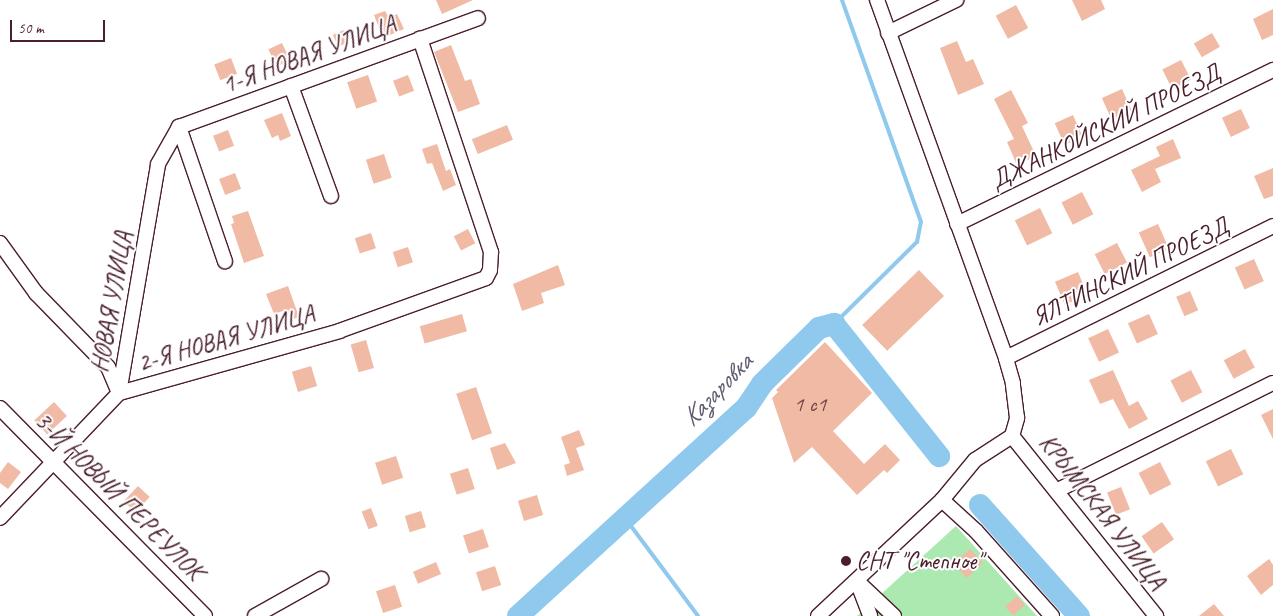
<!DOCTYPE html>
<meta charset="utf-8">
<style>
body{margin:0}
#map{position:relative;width:1273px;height:616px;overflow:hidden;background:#fff;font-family:Caveat,sans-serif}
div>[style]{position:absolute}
.green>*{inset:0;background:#abe9b0}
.stream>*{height:4px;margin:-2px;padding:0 2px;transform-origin:2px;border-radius:2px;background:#8fc9ee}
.river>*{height:22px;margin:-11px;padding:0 11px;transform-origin:11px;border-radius:11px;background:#8fc9ee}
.building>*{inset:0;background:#f0baa4;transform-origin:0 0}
.roads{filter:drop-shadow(1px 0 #4a1f2b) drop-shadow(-1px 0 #4a1f2b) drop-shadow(0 1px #4a1f2b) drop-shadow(0 -1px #4a1f2b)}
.street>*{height:14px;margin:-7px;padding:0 7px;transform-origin:7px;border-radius:7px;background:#fff}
.dots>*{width:14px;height:14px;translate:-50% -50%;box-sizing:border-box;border:2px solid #fff;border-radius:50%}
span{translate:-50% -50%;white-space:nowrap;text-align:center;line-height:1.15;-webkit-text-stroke:4px #fff;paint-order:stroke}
.number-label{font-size:22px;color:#744649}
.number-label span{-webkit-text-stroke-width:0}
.street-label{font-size:25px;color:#4a1f2b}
.poi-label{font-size:25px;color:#4a1f2b}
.left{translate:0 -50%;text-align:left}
.water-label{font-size:26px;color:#625a6f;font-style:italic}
.scale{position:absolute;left:10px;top:20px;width:95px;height:22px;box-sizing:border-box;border:2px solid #4a1f2b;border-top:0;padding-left:6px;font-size:15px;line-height:18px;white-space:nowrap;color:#4a1f2b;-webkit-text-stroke:4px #fff;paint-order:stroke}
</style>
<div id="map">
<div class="green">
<i style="clip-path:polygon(956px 526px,1037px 616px,857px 616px)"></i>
</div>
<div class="stream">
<i style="left:834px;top:324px;width:117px;rotate:-44.7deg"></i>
<i style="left:917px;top:242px;width:20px;rotate:-79deg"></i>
<i style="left:921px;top:222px;width:236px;rotate:-109.6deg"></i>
<i style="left:625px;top:518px;width:122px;rotate:53.3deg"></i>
</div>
<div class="river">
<i style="left:980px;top:505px;width:149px;rotate:48.3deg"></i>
<i style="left:518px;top:616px;width:309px;rotate:-42.4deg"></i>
<i style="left:746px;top:408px;width:29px;rotate:-56deg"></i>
<i style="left:762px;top:384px;width:80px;rotate:-44.5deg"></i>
<i style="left:819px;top:328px;width:16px;rotate:-15deg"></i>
<i style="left:834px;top:324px;width:169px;rotate:51.5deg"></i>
</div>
<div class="building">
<i style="clip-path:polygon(436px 0,473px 0,442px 14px)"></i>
<i style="clip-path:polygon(1072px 0,1101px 0,1105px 9px,1082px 21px)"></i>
<i style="left:1016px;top:5px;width:26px;height:23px;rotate:62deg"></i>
<i style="clip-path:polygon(1273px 9px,1273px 35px,1262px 40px,1253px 19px)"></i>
<i style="clip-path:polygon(385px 11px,389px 18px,397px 14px,404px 29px,383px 38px,374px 15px)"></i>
<i style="left:344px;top:30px;width:13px;height:12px;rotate:67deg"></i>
<i style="left:1212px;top:33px;width:16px;height:21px;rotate:60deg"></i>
<i style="clip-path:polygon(957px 41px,966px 62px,973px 59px,984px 84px,958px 95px,940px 48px)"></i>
<i style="left:282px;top:43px;width:19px;height:15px;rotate:65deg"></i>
<i style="clip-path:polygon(451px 45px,465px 81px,471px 79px,480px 104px,458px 112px,434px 52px)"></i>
<i style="left:231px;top:58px;width:17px;height:18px;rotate:69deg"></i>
<i style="left:1181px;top:60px;width:22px;height:21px;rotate:63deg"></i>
<i style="left:368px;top:75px;width:28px;height:22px;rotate:71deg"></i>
<i style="left:408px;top:75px;width:17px;height:16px;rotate:69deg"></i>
<i style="left:1122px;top:89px;width:24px;height:22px;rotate:66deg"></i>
<i style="clip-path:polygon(1011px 90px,1028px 123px,1022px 126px,1036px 156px,1017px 165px,1007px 142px,1014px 139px,994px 99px)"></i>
<i style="left:1241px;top:109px;width:21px;height:21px;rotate:65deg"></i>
<i style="clip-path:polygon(282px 113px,291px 136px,280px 141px,278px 135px,272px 138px,264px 120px)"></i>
<i style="left:1073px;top:115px;width:24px;height:20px;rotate:66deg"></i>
<i style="left:507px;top:125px;width:16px;height:38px;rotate:68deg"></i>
<i style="left:228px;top:130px;width:17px;height:16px;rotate:69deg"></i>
<i style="clip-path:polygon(1173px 139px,1181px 158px,1155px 169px,1161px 182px,1142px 192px,1131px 170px,1160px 156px,1156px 147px)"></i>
<i style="clip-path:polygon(437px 144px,446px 171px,450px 169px,456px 185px,443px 191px,432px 163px,427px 164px,422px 149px)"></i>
<i style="left:384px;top:154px;width:25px;height:19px;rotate:72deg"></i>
<i style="clip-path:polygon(1273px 168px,1273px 196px,1264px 199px,1254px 176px)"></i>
<i style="left:235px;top:173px;width:17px;height:17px;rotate:69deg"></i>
<i style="left:1082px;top:192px;width:25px;height:23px;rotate:63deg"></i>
<i style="left:1040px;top:208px;width:28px;height:28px;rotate:64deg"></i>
<i style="clip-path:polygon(248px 211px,264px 256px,244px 263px,231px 224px,234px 223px,232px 216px)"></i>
<i style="left:1158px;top:224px;width:27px;height:21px;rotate:66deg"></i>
<i style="left:468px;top:229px;width:16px;height:16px;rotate:63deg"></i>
<i style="left:371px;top:233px;width:16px;height:17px;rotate:72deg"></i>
<i style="left:1117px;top:243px;width:22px;height:25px;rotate:63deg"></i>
<i style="left:408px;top:247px;width:16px;height:16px;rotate:72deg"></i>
<i style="left:1254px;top:259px;width:24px;height:21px;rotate:66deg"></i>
<i style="clip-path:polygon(558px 265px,565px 285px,541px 293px,544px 303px,522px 311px,513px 284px)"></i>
<i style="left:919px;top:270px;width:36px;height:79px;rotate:46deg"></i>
<i style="left:1078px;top:272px;width:25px;height:25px;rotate:67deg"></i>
<i style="clip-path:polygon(288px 286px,299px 317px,290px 320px,286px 310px,274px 314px,266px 294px)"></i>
<i style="left:1190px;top:291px;width:21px;height:15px;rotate:67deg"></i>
<i style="left:462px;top:314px;width:18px;height:44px;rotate:74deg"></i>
<i style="left:1149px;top:314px;width:22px;height:23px;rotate:66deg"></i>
<i style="left:1108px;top:329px;width:26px;height:22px;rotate:65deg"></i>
<i style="left:366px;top:340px;width:29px;height:16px;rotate:74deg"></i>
<i style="clip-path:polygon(825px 342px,872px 393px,833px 431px,864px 464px,885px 444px,900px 460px,887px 473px,884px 470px,857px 495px,812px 447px,794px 463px,772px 398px,778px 392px,776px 390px)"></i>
<i style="left:1245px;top:349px;width:21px;height:24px;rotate:62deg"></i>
<i style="left:311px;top:366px;width:21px;height:20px;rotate:73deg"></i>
<i style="clip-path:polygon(1113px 370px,1129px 406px,1138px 401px,1148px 419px,1129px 429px,1113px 399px,1100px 404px,1089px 380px)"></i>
<i style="left:1191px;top:370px;width:25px;height:23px;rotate:63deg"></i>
<i style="left:476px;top:387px;width:49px;height:21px;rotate:71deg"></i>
<i style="left:54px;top:402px;width:19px;height:27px;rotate:47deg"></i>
<i style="clip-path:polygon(1273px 409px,1273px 439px,1261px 415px)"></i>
<i style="clip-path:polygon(579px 430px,585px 445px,576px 448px,584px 470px,567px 476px,564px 465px,570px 463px,561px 437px)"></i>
<i style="clip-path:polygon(505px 443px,516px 463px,497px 470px,490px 448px)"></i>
<i style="left:1231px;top:449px;width:28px;height:28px;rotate:64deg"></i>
<i style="left:396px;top:456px;width:23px;height:22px;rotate:72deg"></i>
<i style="clip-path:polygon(8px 462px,21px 472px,8px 489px,0 483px,0 473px)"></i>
<i style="left:1160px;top:462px;width:25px;height:24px;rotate:63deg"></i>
<i style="left:468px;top:468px;width:22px;height:19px;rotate:72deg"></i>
<i style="left:138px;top:486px;width:16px;height:21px;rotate:43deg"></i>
<i style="left:1121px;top:487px;width:24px;height:15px;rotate:68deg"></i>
<i style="left:537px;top:495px;width:21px;height:20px;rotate:73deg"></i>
<i style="left:371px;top:508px;width:19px;height:10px;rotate:69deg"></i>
<i style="left:421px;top:511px;width:17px;height:17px;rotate:73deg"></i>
<i style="left:1162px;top:522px;width:21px;height:25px;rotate:55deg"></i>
<i style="left:483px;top:529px;width:19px;height:21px;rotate:72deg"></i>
<i style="left:970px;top:549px;width:19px;height:22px;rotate:47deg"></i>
<i style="clip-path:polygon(1269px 559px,1273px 565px,1273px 585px,1261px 595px,1247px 576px)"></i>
<i style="left:436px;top:562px;width:13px;height:25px;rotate:67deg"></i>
<i style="left:495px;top:566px;width:20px;height:20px;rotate:72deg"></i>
<i style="left:395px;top:585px;width:23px;height:20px;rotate:72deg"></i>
<i style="left:1017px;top:596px;width:12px;height:16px;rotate:48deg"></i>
<i style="clip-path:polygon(1214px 604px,1224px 616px,1199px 616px)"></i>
</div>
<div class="roads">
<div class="street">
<i style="left:888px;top:33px;width:76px;rotate:-25.9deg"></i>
<i style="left:291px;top:86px;width:117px;rotate:70deg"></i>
<i style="left:179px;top:127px;width:142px;rotate:71.1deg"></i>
<i style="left:957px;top:224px;width:352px;rotate:-26deg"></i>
<i style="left:0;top:243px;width:62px;rotate:54.2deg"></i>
<i style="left:36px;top:293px;width:103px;rotate:45.8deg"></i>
<i style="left:108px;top:367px;width:28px;rotate:67deg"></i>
<i style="left:119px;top:393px;width:232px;rotate:-80.3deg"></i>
<i style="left:158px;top:164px;width:43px;rotate:-60.4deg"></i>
<i style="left:179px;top:127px;width:318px;rotate:-20deg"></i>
<i style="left:1006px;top:358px;width:298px;rotate:-26.3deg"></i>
<i style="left:0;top:408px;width:292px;rotate:45.4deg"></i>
<i style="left:1012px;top:436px;width:231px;rotate:51.3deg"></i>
<i style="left:1056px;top:491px;width:242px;rotate:-26.5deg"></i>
<i style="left:942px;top:500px;width:46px;rotate:42.4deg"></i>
<i style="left:976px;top:531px;width:114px;rotate:48.2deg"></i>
<i style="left:0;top:518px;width:173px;rotate:-46.4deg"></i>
<i style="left:119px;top:393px;width:229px;rotate:-15.7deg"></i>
<i style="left:339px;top:331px;width:156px;rotate:-19.8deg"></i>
<i style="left:486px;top:278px;width:9px;rotate:-63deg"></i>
<i style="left:490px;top:270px;width:18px;rotate:-87deg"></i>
<i style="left:491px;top:252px;width:225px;rotate:-108.4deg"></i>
<i style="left:857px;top:581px;width:51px;rotate:43.4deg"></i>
<i style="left:858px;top:584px;width:34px;rotate:69deg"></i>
<i style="left:255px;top:616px;width:76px;rotate:-29.3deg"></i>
<i style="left:818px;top:616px;width:170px;rotate:-43.1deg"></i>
<i style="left:942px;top:500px;width:52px;rotate:-50.5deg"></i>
<i style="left:975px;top:460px;width:44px;rotate:-33deg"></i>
<i style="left:1012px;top:436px;width:19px;rotate:-74deg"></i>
<i style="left:1017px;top:418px;width:35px;rotate:-97deg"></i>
<i style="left:1013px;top:383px;width:26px;rotate:-106deg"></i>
<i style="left:1006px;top:358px;width:381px;rotate:-109.8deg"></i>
</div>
</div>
<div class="dots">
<i style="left:846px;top:561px;background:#4a1f2b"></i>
</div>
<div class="number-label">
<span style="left:810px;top:405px">1 с1</span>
</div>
<div class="street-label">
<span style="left:309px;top:55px;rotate:-20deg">1-Я НОВАЯ УЛИЦА</span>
<span style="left:1105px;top:127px;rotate:-26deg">ДЖАНКОЙСКИЙ ПРОЕЗД</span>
<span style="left:1130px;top:272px;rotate:-26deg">ЯЛТИНСКИЙ ПРОЕЗД</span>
<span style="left:112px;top:302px;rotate:-80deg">НОВАЯ УЛИЦА</span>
<span style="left:226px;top:339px;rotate:-16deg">2-Я НОВАЯ УЛИЦА</span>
<span style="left:119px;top:496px;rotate:45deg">3-Й НОВЫЙ ПЕРЕУЛОК</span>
<span style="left:1102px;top:512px;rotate:52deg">КРЫМСКАЯ УЛИЦА</span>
</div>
<div class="poi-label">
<span class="left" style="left:856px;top:561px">СНТ "Степное"</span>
</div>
<div class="water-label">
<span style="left:717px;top:390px;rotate:-46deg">Казаровка</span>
</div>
<div class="scale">50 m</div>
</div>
